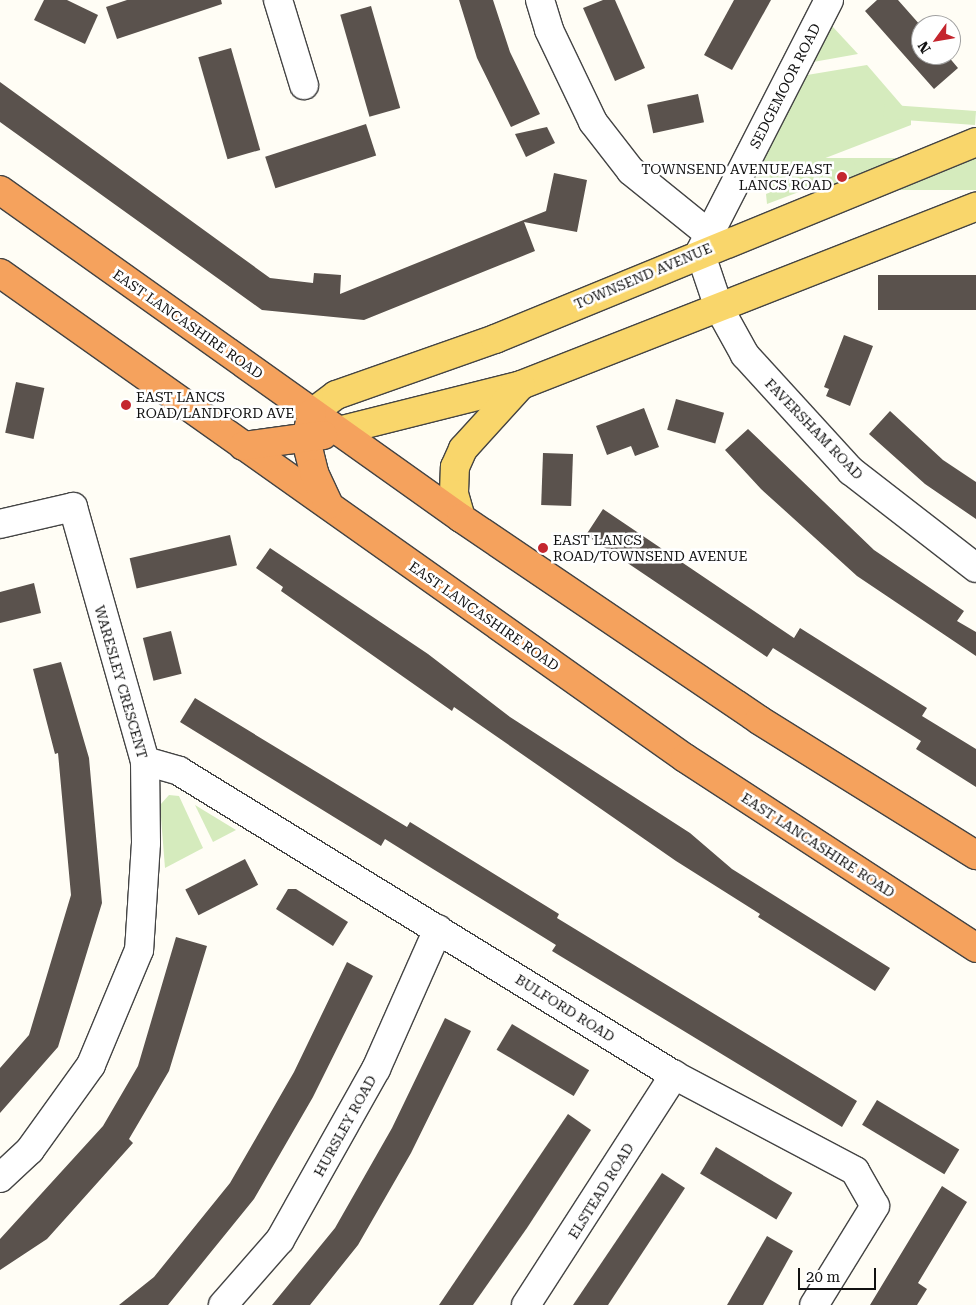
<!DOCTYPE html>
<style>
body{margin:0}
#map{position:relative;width:976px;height:1305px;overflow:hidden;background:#fffdf5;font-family:"Roboto Serif",serif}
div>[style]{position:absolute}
.green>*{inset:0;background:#d5ebbd;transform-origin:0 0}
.building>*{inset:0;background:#5a524d;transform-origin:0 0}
.roads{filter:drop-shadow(1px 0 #444) drop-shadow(-1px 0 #444) drop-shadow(0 1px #444) drop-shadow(0 -1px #444)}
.street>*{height:28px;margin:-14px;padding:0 14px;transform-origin:14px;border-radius:14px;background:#fff}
.primary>*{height:28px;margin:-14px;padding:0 14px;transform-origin:14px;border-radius:14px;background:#f9d66b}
.highway>*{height:28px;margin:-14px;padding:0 14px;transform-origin:14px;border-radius:14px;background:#f5a25d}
.dots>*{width:14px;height:14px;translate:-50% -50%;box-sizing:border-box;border:2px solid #fff;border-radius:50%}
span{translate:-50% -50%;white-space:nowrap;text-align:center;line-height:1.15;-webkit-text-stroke:5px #fff;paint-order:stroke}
.street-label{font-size:14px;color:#111}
.poi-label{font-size:14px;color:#111}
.right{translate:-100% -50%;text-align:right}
.left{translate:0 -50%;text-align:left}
.north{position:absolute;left:911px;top:15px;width:50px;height:50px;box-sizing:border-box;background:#fff;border:1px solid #a0a0a0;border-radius:50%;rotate:238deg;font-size:14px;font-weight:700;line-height:20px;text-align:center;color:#111}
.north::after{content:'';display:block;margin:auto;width:18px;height:22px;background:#c4262e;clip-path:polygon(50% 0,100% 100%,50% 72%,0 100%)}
.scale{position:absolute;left:798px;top:1268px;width:78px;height:22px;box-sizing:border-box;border:2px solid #111;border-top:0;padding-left:6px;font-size:15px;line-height:18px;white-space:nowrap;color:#111;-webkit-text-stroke:4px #fff;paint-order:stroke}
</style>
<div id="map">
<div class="green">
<i style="clip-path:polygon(832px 26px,858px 54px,813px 62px,813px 61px)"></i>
<i style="clip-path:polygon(867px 65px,911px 116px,911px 125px,761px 183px,757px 171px,807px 75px)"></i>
<i style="left:976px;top:111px;width:14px;height:92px;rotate:94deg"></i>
<i style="left:976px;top:158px;width:32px;height:229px;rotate:90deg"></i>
<i style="clip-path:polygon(853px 159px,857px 170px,767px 204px,766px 194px)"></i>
<i style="clip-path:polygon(169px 795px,179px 796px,203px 848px,165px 868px,160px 805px)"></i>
<i style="clip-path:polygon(195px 805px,236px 830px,213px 842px)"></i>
</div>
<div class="building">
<i style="clip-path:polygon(44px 0,67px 0,98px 15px,85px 44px,34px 20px)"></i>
<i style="clip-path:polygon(127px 0,221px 0,222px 4px,117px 39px,106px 7px)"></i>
<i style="clip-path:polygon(459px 0,493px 0,510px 52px,540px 114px,511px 127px,477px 58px)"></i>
<i style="clip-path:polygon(603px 0,615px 0,645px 68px,615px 81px,583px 8px)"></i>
<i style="clip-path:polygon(734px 0,771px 0,732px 70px,704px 55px)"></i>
<i style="clip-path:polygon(877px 0,898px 0,921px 26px,921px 55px,947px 55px,958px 68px,934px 89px,865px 11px)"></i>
<i style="left:371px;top:6px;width:106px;height:32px;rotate:74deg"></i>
<i style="left:231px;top:48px;width:106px;height:34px;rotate:74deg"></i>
<i style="clip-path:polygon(0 82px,270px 278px,313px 283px,314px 273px,341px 275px,340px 294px,546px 211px,554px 173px,587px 180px,577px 232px,524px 222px,535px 251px,364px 320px,262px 310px,0 122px)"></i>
<i style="left:698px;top:94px;width:29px;height:52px;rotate:78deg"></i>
<i style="left:366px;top:124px;width:33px;height:106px;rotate:72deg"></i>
<i style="clip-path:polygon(547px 127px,555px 143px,526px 157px,515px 134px)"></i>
<i style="left:976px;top:275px;width:35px;height:98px;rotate:90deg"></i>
<i style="clip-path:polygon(844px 335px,873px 346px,850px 406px,826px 396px,829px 389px,824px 387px)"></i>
<i style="left:16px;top:382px;width:29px;height:52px;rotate:12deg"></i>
<i style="left:676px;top:399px;width:50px;height:32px;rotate:16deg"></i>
<i style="clip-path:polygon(644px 408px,659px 447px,635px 456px,631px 446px,607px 455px,596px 426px)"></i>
<i style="clip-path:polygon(890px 411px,943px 460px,976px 482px,976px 519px,925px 484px,869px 434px)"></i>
<i style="clip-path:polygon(748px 429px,874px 550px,964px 611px,957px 621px,976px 632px,976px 656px,857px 576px,761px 489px,725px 450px)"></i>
<i style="left:543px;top:453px;width:30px;height:52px;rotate:2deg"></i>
<i style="clip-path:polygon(603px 509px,794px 638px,800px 628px,927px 708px,922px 716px,976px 749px,976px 787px,916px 749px,921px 741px,773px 648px,767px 657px,586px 535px)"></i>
<i style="left:230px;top:535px;width:31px;height:103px;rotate:77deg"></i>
<i style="clip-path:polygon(270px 548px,428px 654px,510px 717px,690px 833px,732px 869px,890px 968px,875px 991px,758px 917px,760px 914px,676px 861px,454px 707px,452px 711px,281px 591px,283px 587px,256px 568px)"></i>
<i style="clip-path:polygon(34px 583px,41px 613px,0 623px,0 592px)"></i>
<i style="left:171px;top:631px;width:44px;height:29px;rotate:76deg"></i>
<i style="clip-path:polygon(61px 662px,89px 758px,102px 903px,58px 1047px,0 1113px,0 1068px,29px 1035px,71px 895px,58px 753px,55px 754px,33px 669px)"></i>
<i style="clip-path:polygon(195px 698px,407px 827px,410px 822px,559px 914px,557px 918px,857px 1101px,842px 1127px,552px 951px,556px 945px,433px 869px,385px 839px,381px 846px,180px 722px)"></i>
<i style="left:245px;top:859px;width:29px;height:67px;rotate:63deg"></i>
<i style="clip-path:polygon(288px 889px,296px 889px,348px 922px,333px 946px,276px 909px)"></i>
<i style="clip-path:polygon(176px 937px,207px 946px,169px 1071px,129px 1139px,133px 1143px,47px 1239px,0 1270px,0 1239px,103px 1126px,138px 1066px)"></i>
<i style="clip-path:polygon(347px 962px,373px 976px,313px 1097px,254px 1199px,168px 1305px,119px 1305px,154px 1277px,230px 1183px,294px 1072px)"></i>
<i style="clip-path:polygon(445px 1018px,471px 1031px,411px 1153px,358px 1245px,310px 1305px,272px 1305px,335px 1228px,392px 1128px)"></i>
<i style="left:512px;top:1024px;width:90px;height:30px;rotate:31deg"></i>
<i style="left:877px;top:1100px;width:96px;height:29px;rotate:31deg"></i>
<i style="clip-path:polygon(568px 1114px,591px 1130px,527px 1228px,473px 1305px,439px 1305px)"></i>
<i style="left:716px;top:1147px;width:89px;height:31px;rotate:31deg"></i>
<i style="clip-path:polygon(662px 1173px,685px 1188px,608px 1305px,573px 1305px)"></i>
<i style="clip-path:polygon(942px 1186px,967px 1202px,918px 1283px,927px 1289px,917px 1305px,870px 1305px)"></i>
<i style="clip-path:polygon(767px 1236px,793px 1251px,763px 1305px,727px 1305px)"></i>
</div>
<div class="roads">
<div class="street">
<i style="left:278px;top:0;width:89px;rotate:73deg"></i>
<i style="left:540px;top:0;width:31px;rotate:73deg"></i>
<i style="left:549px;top:30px;width:102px;rotate:64.4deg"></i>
<i style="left:593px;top:122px;width:62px;rotate:52.2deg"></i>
<i style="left:631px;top:171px;width:100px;rotate:38.9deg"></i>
<i style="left:829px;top:0;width:283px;rotate:117.1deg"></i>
<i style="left:700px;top:252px;width:59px;rotate:71.3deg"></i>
<i style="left:719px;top:308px;width:54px;rotate:61deg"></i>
<i style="left:745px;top:355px;width:157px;rotate:47.6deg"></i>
<i style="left:851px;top:471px;width:158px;rotate:37.8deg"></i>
<i style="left:0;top:524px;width:75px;rotate:-13.1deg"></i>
<i style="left:73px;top:507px;width:264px;rotate:74.2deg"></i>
<i style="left:145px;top:761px;width:82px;rotate:89.3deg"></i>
<i style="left:146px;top:843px;width:107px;rotate:93.7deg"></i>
<i style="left:139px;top:950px;width:125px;rotate:112.7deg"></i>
<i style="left:91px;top:1065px;width:105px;rotate:125.7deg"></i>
<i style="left:30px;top:1150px;width:41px;rotate:137deg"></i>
<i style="left:145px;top:761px;width:35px;rotate:16deg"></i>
<i style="left:179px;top:771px;width:581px;rotate:31.56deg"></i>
<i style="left:674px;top:1075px;width:205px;rotate:27.9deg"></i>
<i style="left:855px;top:1171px;width:40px;rotate:60.3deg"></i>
<i style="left:875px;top:1206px;width:116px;rotate:121.6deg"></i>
<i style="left:223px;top:1305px;width:86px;rotate:-48.8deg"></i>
<i style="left:280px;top:1240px;width:196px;rotate:-60.7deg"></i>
<i style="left:376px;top:1069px;width:153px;rotate:-66.1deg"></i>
<i style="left:526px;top:1305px;width:274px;rotate:-57.2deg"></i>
</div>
<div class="primary">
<i style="left:312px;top:413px;width:30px;rotate:-37deg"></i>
<i style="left:336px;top:395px;width:169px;rotate:-19.4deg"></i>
<i style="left:495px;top:339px;width:520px;rotate:-22.27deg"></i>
<i style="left:338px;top:431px;width:189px;rotate:-14.1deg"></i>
<i style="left:521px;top:385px;width:489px;rotate:-21.4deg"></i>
<i style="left:461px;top:518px;width:26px;rotate:-106deg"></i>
<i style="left:454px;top:493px;width:26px;rotate:-88deg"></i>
<i style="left:455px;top:467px;width:20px;rotate:-66deg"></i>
<i style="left:463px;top:449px;width:86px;rotate:-47.8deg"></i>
</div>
<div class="highway">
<i style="left:0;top:190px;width:566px;rotate:35.43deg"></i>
<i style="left:461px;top:518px;width:360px;rotate:34.1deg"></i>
<i style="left:759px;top:720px;width:256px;rotate:31.9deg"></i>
<i style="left:0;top:273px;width:839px;rotate:35.3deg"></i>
<i style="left:685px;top:758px;width:348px;rotate:33.1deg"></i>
<i style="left:312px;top:413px;width:28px;rotate:103deg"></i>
<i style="left:306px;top:440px;width:34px;rotate:76deg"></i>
<i style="left:314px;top:473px;width:35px;rotate:65deg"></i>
<i style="left:243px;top:446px;width:81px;rotate:-7.8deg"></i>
</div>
</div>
<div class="dots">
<i style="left:842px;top:177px;background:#c4262e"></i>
<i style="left:126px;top:405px;background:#c4262e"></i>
<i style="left:543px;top:548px;background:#c4262e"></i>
</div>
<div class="street-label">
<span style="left:785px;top:86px;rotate:-63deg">SEDGEMOOR ROAD</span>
<span style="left:643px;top:276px;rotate:-23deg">TOWNSEND AVENUE</span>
<span style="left:188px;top:324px;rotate:35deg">EAST LANCASHIRE ROAD</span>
<span style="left:814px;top:429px;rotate:46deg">FAVERSHAM ROAD</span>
<span style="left:484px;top:616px;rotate:35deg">EAST LANCASHIRE ROAD</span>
<span style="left:121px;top:682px;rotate:74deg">WARESLEY CRESCENT</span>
<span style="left:818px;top:845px;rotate:33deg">EAST LANCASHIRE ROAD</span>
<span style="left:565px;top:1008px;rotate:32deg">BULFORD ROAD</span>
<span style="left:345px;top:1126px;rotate:-61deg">HURSLEY ROAD</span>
<span style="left:601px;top:1191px;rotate:-58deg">ELSTEAD ROAD</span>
</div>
<div class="poi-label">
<span class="right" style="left:832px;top:177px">TOWNSEND AVENUE/EAST<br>LANCS ROAD</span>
<span class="left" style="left:136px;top:405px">EAST LANCS<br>ROAD/LANDFORD AVE</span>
<span class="left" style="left:553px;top:548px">EAST LANCS<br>ROAD/TOWNSEND AVENUE</span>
</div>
<div class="north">N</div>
<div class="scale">20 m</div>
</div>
